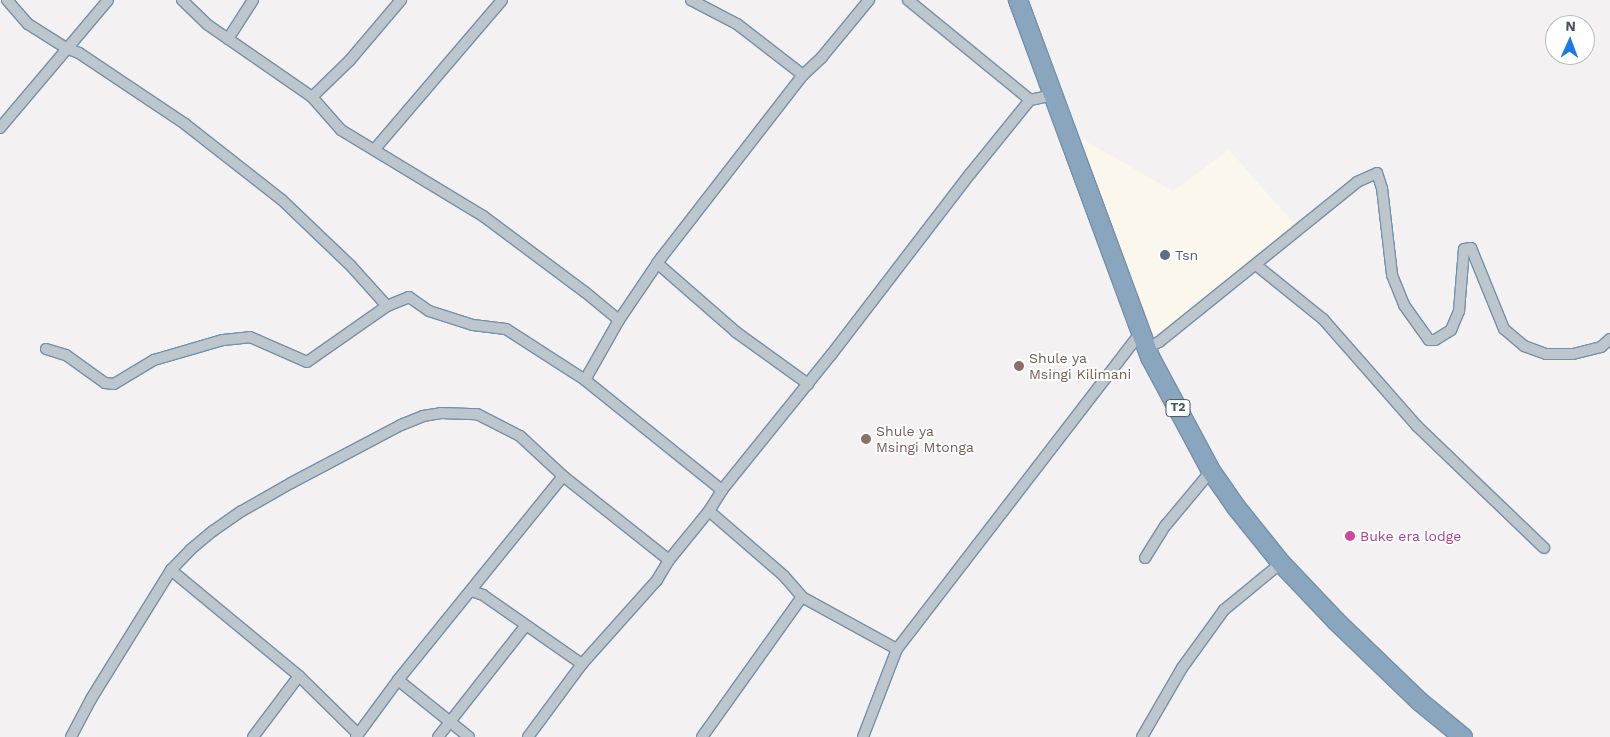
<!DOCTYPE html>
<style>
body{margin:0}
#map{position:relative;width:1610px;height:737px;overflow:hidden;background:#f3f1f1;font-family:"Work Sans",sans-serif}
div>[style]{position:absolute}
.commercial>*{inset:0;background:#fcf7ec}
.roads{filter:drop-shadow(1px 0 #7591aa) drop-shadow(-1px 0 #7591aa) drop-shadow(0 1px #7591aa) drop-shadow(0 -1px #7591aa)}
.street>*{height:10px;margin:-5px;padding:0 5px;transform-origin:5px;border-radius:5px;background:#bdc6cd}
.highway>*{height:18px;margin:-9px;padding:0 9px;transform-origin:9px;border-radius:9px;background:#8aa6be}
.dots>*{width:14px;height:14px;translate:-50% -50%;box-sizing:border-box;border:2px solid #fff;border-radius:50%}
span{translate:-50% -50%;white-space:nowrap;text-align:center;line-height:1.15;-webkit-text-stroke:4px #fff;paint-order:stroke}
.shield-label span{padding:1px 4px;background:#fff;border:1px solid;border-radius:4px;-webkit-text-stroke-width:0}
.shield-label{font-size:12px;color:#49555e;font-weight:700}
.service-label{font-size:14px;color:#4e5e75}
.left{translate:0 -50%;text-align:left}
.education-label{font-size:14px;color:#785e54}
.hotel-label{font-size:14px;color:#b23c85}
.north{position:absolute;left:1545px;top:15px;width:50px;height:50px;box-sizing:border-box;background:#fff;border:1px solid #b6bbbf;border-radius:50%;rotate:2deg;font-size:14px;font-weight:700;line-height:20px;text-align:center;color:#49555e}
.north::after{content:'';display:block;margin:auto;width:18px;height:22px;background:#1c7be2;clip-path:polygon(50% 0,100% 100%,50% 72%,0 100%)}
</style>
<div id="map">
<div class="commercial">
<i style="clip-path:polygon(1072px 133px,1173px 191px,1229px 150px,1297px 227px,1149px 342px)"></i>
</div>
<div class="roads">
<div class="street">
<i style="left:7px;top:0;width:32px;rotate:49deg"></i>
<i style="left:28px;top:24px;width:45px;rotate:32.3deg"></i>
<i style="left:66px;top:48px;width:14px;rotate:21deg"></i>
<i style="left:79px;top:53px;width:128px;rotate:33.8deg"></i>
<i style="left:185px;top:124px;width:123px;rotate:38.1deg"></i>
<i style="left:282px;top:200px;width:95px;rotate:43.7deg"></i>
<i style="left:351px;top:266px;width:54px;rotate:48deg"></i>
<i style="left:182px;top:0;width:36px;rotate:44deg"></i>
<i style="left:208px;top:25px;width:126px;rotate:34.7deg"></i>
<i style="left:312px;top:97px;width:44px;rotate:48.7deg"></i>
<i style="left:341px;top:130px;width:166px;rotate:31.2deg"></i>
<i style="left:483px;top:216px;width:127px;rotate:36.7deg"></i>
<i style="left:585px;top:292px;width:44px;rotate:39.5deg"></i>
<i style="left:691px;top:0;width:52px;rotate:27.6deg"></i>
<i style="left:737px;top:24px;width:83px;rotate:37.7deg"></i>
<i style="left:908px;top:0;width:158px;rotate:39.3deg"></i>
<i style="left:228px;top:39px;width:46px;rotate:-57.3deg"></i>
<i style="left:312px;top:97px;width:53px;rotate:-44.2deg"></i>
<i style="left:350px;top:60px;width:79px;rotate:-49.6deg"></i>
<i style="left:0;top:128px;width:167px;rotate:-49.8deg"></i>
<i style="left:374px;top:150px;width:197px;rotate:-49.5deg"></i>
<i style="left:657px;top:263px;width:105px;rotate:41.1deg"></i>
<i style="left:736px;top:332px;width:89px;rotate:35.8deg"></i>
<i style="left:1256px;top:265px;width:86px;rotate:38.9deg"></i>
<i style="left:1323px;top:319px;width:142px;rotate:48.7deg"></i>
<i style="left:1417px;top:426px;width:176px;rotate:43.8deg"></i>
<i style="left:1147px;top:348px;width:13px;rotate:-27deg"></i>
<i style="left:1159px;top:342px;width:255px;rotate:-38.9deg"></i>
<i style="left:1357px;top:182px;width:22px;rotate:-24deg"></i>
<i style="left:1377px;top:173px;width:16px;rotate:72deg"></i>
<i style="left:1382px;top:188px;width:88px;rotate:83.4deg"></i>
<i style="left:1392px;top:275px;width:32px;rotate:68deg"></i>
<i style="left:1404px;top:305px;width:43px;rotate:54.5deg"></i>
<i style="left:1429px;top:340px;width:6px"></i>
<i style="left:1435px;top:340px;width:19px;rotate:-32deg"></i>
<i style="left:1451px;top:330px;width:21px;rotate:-67deg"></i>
<i style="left:1459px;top:311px;width:62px;rotate:-85.4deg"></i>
<i style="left:1464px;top:249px;width:7px;rotate:-8deg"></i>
<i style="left:1471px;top:248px;width:87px;rotate:67.8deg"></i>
<i style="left:1504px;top:329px;width:26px;rotate:40deg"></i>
<i style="left:1524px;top:346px;width:23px;rotate:20deg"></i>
<i style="left:1546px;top:354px;width:27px"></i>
<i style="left:1573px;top:354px;width:29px;rotate:-14deg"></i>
<i style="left:1601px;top:347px;width:12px;rotate:-42deg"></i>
<i style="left:46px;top:349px;width:21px;rotate:17deg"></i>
<i style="left:66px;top:355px;width:48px;rotate:35.7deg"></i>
<i style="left:105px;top:383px;width:9px;rotate:6deg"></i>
<i style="left:114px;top:384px;width:47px;rotate:-31deg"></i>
<i style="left:154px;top:360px;width:72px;rotate:-16.2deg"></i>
<i style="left:223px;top:340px;width:27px;rotate:-6deg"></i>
<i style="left:250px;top:337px;width:62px;rotate:23.7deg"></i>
<i style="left:307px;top:362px;width:98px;rotate:-35deg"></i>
<i style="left:387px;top:306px;width:24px;rotate:-22deg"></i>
<i style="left:409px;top:297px;width:24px;rotate:35deg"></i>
<i style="left:429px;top:311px;width:46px;rotate:17.7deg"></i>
<i style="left:473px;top:325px;width:33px;rotate:7deg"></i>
<i style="left:506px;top:329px;width:94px;rotate:32.8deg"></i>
<i style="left:585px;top:380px;width:176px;rotate:38.8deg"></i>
<i style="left:585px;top:380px;width:69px;rotate:-60.5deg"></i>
<i style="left:619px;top:320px;width:75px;rotate:-55.9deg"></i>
<i style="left:661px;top:258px;width:232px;rotate:-52.2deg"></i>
<i style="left:803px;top:75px;width:26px;rotate:-43deg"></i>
<i style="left:822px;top:57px;width:74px;rotate:-50.5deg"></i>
<i style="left:709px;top:511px;width:99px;rotate:40.9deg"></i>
<i style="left:784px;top:576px;width:28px;rotate:49deg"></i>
<i style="left:802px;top:597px;width:108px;rotate:28.7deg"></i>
<i style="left:1145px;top:558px;width:39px;rotate:-58deg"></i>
<i style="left:1166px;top:525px;width:70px;rotate:-50.2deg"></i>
<i style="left:171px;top:570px;width:166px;rotate:39.6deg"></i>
<i style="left:299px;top:676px;width:83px;rotate:44.5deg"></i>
<i style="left:471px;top:591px;width:13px;rotate:18deg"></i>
<i style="left:483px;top:595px;width:121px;rotate:34.9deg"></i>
<i style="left:398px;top:680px;width:91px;rotate:38.8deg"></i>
<i style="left:71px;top:737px;width:43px;rotate:-62.2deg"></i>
<i style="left:91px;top:699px;width:152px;rotate:-58.2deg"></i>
<i style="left:171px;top:570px;width:28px;rotate:-46deg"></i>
<i style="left:190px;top:550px;width:30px;rotate:-40deg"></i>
<i style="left:213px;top:531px;width:35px;rotate:-35deg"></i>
<i style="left:242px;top:511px;width:56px;rotate:-29.7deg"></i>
<i style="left:291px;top:483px;width:124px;rotate:-27.8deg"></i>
<i style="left:401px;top:425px;width:24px;rotate:-22deg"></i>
<i style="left:423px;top:416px;width:18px;rotate:-9deg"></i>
<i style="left:441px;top:413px;width:36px;rotate:2deg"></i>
<i style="left:477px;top:414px;width:48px;rotate:27.1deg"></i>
<i style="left:520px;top:436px;width:59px;rotate:42.9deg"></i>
<i style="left:563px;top:476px;width:135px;rotate:38.4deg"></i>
<i style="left:253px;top:737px;width:76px;rotate:-53deg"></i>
<i style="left:356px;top:737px;width:71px;rotate:-53.6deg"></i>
<i style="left:398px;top:680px;width:262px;rotate:-51deg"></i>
<i style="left:438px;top:737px;width:142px;rotate:-51.8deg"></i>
<i style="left:528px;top:737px;width:91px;rotate:-53.5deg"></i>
<i style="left:582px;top:664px;width:113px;rotate:-48.2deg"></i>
<i style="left:657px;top:580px;width:23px;rotate:-59deg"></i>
<i style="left:669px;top:560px;width:63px;rotate:-50.8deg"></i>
<i style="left:709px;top:511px;width:25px;rotate:-58deg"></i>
<i style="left:722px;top:490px;width:174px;rotate:-51.1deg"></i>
<i style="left:831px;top:355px;width:228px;rotate:-52.5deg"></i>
<i style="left:970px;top:174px;width:95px;rotate:-51deg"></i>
<i style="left:1030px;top:100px;width:24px;rotate:-12deg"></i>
<i style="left:702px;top:737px;width:172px;rotate:-54.5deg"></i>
<i style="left:863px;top:737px;width:94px;rotate:-68.9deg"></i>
<i style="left:897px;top:649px;width:400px;rotate:-52.4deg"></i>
<i style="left:1142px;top:737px;width:80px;rotate:-59.9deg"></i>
<i style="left:1182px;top:668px;width:72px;rotate:-54.1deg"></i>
<i style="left:1224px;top:610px;width:74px;rotate:-39.5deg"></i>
</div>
<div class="highway">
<i style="left:1018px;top:0;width:381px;rotate:69.7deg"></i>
<i style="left:1150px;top:357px;width:129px;rotate:61.8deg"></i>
<i style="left:1211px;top:471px;width:44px;rotate:55.2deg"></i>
<i style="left:1236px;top:507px;width:72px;rotate:51.2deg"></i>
<i style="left:1281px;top:563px;width:80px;rotate:46.5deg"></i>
<i style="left:1336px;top:621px;width:115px;rotate:43.9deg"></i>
<i style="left:1419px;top:701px;width:57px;rotate:39.3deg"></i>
</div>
</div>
<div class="dots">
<i style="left:1165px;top:255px;background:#5c6f8a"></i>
<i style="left:1019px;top:366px;background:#8d6e63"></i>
<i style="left:866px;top:439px;background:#8d6e63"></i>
<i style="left:1350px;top:536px;background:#d1479c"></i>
</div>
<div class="shield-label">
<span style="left:1178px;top:408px">T2</span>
</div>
<div class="service-label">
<span class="left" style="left:1175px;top:255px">Tsn</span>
</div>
<div class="education-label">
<span class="left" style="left:1029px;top:366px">Shule ya<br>Msingi Kilimani</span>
<span class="left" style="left:876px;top:439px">Shule ya<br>Msingi Mtonga</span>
</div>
<div class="hotel-label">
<span class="left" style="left:1360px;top:536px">Buke era lodge</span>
</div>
<div class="north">N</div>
</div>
